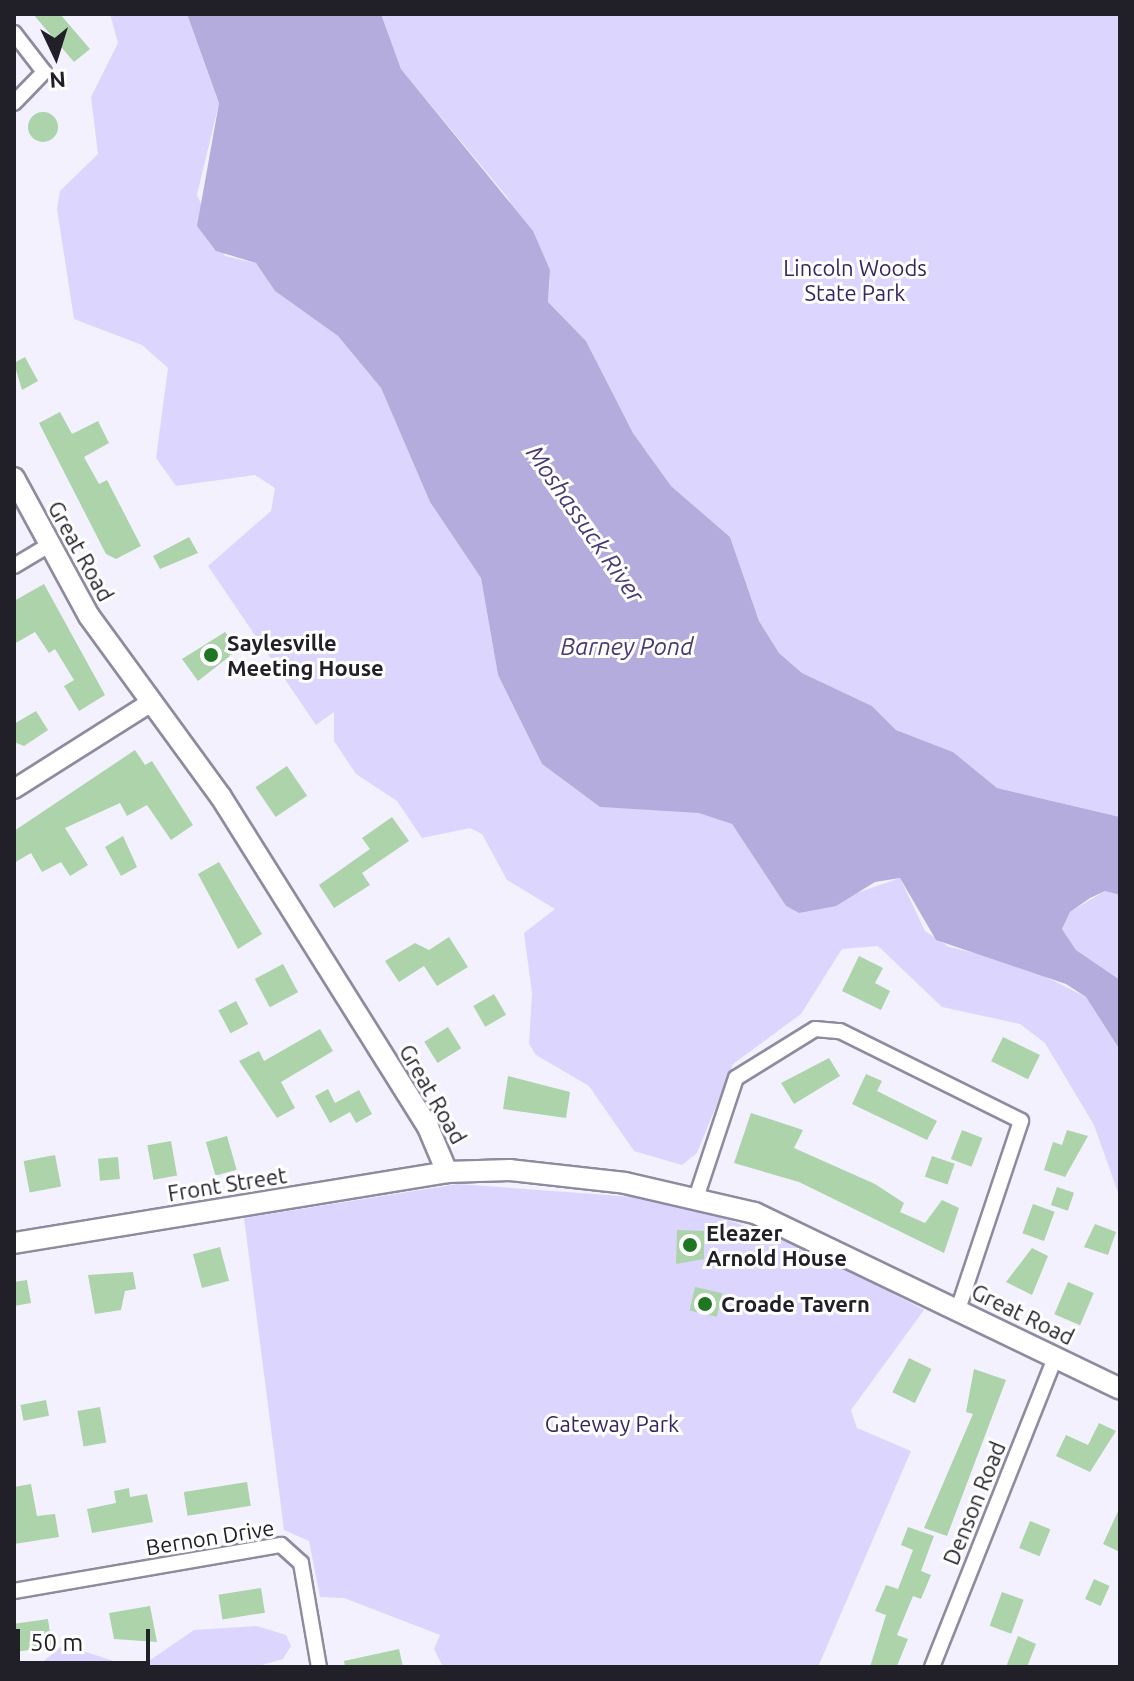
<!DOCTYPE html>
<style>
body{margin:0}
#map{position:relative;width:1134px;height:1681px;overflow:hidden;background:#f3f1fe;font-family:Ubuntu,sans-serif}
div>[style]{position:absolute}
.green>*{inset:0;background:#dcd6fe}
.water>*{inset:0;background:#b4acdd}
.building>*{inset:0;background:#acd3aa;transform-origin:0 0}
.round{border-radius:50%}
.roads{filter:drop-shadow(2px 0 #8e8b9f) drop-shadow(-2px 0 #8e8b9f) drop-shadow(0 2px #8e8b9f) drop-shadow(0 -2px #8e8b9f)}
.minor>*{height:14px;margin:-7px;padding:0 7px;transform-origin:7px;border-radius:7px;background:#fff}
.tertiary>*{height:18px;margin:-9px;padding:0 9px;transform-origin:9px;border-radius:9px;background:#fff}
.secondary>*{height:20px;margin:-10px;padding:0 10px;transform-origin:10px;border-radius:10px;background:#fff}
.dots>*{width:22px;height:22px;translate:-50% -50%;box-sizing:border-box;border:4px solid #fff;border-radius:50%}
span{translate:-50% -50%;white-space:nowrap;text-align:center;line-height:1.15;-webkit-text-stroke:6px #fff;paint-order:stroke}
.park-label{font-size:22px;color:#362660}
.street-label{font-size:22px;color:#212028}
.poi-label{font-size:22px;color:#212028;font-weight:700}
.left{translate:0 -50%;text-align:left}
.water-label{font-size:24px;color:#483975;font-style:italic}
.frame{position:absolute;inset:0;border:16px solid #212028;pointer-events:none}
.north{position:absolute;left:16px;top:16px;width:80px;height:80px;-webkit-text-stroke:6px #fff;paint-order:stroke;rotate:176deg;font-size:22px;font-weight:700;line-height:32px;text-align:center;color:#212028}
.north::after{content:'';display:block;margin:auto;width:28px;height:36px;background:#212028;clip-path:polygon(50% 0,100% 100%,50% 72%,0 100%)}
.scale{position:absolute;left:16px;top:1629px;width:134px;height:36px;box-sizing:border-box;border:4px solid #212028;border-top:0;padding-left:10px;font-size:24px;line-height:28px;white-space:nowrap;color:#212028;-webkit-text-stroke:6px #fff;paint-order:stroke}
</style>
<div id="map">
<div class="green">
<i style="clip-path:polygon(110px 14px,187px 14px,219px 103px,197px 195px,225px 256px,256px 263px,275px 291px,338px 336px,381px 388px,430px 502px,481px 578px,498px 675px,542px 764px,600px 807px,699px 812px,732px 824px,786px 906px,799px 913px,900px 878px,925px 931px,949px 947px,1018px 963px,1086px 997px,1120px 1050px,1120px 1198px,1094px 1125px,1045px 1043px,1020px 1024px,942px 1007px,878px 946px,842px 949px,801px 1014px,733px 1064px,697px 1153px,682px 1165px,634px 1151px,589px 1086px,536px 1055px,529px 1044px,532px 993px,524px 933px,555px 909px,507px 880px,482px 834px,470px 828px,422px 838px,397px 801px,356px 774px,334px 741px,334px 712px,316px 725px,208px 566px,271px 511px,275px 488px,255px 475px,176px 486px,156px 458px,168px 368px,142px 345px,74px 319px,57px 209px,60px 191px,98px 154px,91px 97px,118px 43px)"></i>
<i style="clip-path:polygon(381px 14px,1120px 14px,1120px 817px,997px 788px,953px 752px,896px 730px,872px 706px,802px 673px,779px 653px,759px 621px,730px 537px,671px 486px,633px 433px,586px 341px,548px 302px,550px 280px,508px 198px,401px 69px)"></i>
<i style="clip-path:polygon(1105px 891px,1120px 895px,1120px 980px,1076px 950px,1062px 929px,1070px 912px)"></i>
<i style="clip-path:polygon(458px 1184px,675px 1200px,814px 1252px,924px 1310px,851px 1410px,857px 1428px,911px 1451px,818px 1667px,443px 1667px,434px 1649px,440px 1635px,344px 1598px,320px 1597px,309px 1541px,284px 1530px,244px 1218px)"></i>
<i style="clip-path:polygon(257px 1626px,286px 1635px,291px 1646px,283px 1659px,255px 1667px,140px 1667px,194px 1630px)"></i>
<i style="clip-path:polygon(61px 1647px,83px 1651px,132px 1667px,36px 1667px)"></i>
</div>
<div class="water">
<i style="clip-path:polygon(187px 14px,381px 14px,401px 69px,533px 231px,550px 270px,548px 302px,586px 341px,633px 433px,671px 486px,730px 537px,759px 621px,779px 653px,802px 673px,872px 706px,896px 730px,953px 752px,997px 788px,1120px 817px,1120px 895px,1105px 891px,1090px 898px,1070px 912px,1062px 929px,1076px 950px,1120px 980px,1120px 1050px,1086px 997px,1066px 984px,936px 940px,900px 878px,875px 882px,836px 906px,799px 913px,786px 906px,732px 824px,699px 813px,600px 807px,542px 764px,498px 675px,481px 578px,430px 502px,381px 388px,338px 336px,275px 291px,256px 263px,216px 251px,197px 226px,219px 103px)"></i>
</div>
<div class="building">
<i style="clip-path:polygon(33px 14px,60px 14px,90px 49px,74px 62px)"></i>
<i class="round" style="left:28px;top:112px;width:30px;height:30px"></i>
<i style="clip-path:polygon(25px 357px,38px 381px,22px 390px,14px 363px)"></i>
<i style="clip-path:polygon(60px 412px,72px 434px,98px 421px,109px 443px,84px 457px,99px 484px,107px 480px,141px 546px,116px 559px,106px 554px,39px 423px)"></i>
<i style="clip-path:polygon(189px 537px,198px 553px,160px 569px,153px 556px)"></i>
<i style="clip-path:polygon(44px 584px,105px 695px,79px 711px,64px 686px,74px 680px,55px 649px,49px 653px,35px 632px,14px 644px,14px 601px)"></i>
<i style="clip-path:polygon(225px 632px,239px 649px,198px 681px,182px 659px)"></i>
<i style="clip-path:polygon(36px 711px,48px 730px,24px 746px,14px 742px,14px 724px)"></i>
<i style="clip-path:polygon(135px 750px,145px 765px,152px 761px,193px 825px,171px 840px,147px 805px,127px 816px,120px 803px,65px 828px,88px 865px,70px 876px,61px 862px,42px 872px,31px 853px,14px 863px,14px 831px)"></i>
<i style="left:287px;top:766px;width:36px;height:38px;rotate:56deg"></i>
<i style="clip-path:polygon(392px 817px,409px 841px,362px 873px,370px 885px,334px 908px,319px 885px,370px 849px,362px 838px)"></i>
<i style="clip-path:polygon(123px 836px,137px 867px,121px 876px,105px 847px)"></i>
<i style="clip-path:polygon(219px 862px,262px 934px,238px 949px,198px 874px)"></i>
<i style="clip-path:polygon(449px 937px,468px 967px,437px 986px,424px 966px,399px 982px,385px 961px,415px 943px,429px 950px)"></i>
<i style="clip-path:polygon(859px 956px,883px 968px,875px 983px,890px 991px,881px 1010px,842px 991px)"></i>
<i style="left:283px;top:964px;width:32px;height:32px;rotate:62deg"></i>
<i style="left:494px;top:994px;width:24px;height:24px;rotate:60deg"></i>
<i style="left:236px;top:1001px;width:26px;height:20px;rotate:62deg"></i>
<i style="left:448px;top:1027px;width:25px;height:28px;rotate:58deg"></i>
<i style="clip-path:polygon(320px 1029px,333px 1051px,281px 1082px,295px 1108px,277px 1118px,239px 1061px,259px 1051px,264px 1061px)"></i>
<i style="left:1003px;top:1037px;width:41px;height:27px;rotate:26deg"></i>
<i style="clip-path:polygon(829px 1058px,840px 1076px,794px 1104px,781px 1083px)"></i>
<i style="clip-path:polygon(866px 1074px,882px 1081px,877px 1091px,937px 1121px,927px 1140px,852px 1104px)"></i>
<i style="clip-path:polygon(508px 1076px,570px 1092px,566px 1118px,503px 1109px)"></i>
<i style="clip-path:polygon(328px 1089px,335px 1103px,359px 1090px,372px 1114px,356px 1123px,350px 1112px,330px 1123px,315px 1096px)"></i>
<i style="clip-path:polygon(751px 1113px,803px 1130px,794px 1148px,875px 1184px,904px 1203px,900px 1212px,925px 1223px,942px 1200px,959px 1208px,944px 1253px,799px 1182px,734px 1163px)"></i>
<i style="left:962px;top:1130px;width:22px;height:31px;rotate:21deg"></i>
<i style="clip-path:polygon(1067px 1130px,1088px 1136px,1065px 1177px,1044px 1170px,1053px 1142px,1062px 1145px)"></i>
<i style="left:227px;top:1136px;width:35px;height:22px;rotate:74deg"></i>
<i style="left:171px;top:1141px;width:35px;height:24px;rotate:80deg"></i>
<i style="left:55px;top:1155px;width:32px;height:32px;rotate:79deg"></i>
<i style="left:932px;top:1156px;width:24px;height:22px;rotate:19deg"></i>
<i style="left:118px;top:1157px;width:22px;height:20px;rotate:85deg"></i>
<i style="left:1057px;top:1187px;width:18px;height:19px;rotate:19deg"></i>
<i style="left:1033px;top:1204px;width:23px;height:31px;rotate:20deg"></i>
<i style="clip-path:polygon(1095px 1224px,1116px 1232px,1108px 1255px,1084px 1247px)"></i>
<i style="clip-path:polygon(677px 1230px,704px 1231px,704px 1259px,676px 1264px)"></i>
<i style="left:220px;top:1247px;width:35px;height:28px;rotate:75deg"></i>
<i style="clip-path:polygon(1032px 1248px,1048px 1256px,1032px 1295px,1006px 1282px)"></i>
<i style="clip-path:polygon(133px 1272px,136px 1289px,125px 1291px,121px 1310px,95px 1314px,88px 1275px)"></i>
<i style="clip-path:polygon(27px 1280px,31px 1303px,14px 1306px,14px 1282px)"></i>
<i style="left:1068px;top:1282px;width:28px;height:35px;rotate:23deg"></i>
<i style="left:695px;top:1287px;width:28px;height:24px;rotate:13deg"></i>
<i style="left:909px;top:1358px;width:25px;height:38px;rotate:26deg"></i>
<i style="clip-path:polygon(974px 1369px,1006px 1380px,947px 1536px,924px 1528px,973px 1414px,966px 1412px)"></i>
<i style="left:46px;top:1400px;width:16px;height:26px;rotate:79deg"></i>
<i style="left:100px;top:1407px;width:36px;height:23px;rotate:80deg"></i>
<i style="clip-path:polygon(1099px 1423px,1116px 1431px,1090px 1472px,1056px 1456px,1066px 1435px,1088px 1445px)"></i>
<i style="left:247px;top:1482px;width:24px;height:64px;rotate:81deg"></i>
<i style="clip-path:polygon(31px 1484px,37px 1516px,55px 1514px,59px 1537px,14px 1544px,14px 1487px)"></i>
<i style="clip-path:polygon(129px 1488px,130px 1497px,147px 1494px,153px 1522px,92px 1533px,87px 1509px,116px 1503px,114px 1491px)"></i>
<i style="clip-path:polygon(1120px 1507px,1120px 1552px,1103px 1544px)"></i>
<i style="left:1030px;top:1521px;width:22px;height:29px;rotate:22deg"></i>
<i style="clip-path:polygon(908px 1527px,934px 1536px,921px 1571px,931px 1575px,921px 1599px,913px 1596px,897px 1635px,908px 1639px,897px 1666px,870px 1667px,886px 1615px,875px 1611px,886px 1585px,898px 1589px,913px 1550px,901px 1545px)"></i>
<i style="left:1094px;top:1579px;width:17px;height:22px;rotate:24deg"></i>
<i style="left:261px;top:1588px;width:25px;height:43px;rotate:81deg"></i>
<i style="left:1002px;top:1592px;width:23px;height:36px;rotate:20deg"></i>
<i style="clip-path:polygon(150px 1606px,157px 1642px,114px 1639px,109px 1613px)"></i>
<i style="left:48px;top:1619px;width:28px;height:34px;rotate:82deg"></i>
<i style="clip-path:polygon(1018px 1636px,1036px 1644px,1027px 1667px,1006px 1667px)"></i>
<i style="clip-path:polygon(399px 1649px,403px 1667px,345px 1667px,344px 1661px)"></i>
</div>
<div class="roads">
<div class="minor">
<i style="left:14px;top:33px;width:49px;rotate:52.4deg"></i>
<i style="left:44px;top:72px;width:43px;rotate:134.1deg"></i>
<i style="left:14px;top:566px;width:41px;rotate:-31deg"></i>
<i style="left:697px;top:1195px;width:123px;rotate:-71.6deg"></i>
<i style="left:736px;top:1078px;width:93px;rotate:-31.8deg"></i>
<i style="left:815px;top:1029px;width:25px;rotate:5deg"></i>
<i style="left:840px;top:1031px;width:202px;rotate:26.4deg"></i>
<i style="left:1021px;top:1121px;width:198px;rotate:108.5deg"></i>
<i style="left:14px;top:1591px;width:271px;rotate:-9.8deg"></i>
<i style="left:281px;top:1545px;width:27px;rotate:42deg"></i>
<i style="left:301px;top:1563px;width:106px;rotate:80.2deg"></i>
<i style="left:932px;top:1667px;width:335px;rotate:-68.3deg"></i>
</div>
<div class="tertiary">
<i style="left:14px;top:789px;width:161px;rotate:-32.3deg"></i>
</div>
<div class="secondary">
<i style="left:14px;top:478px;width:157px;rotate:61.5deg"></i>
<i style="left:89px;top:616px;width:224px;rotate:53.9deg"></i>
<i style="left:221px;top:797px;width:390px;rotate:57.9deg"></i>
<i style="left:428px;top:1127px;width:49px;rotate:67.1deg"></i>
<i style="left:14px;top:1243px;width:439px;rotate:-9.3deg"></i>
<i style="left:447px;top:1172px;width:63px;rotate:-1.8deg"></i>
<i style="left:510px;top:1170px;width:116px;rotate:6.4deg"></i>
<i style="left:625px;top:1183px;width:133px;rotate:13deg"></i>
<i style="left:755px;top:1213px;width:405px;rotate:25.7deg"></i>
</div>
</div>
<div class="dots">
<i style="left:211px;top:655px;background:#207723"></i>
<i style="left:690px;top:1245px;background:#207723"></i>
<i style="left:705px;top:1304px;background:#207723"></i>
</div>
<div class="park-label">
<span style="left:855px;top:280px">Lincoln Woods<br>State Park</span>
<span style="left:612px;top:1424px">Gateway Park</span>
</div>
<div class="street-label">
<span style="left:81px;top:551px;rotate:61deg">Great Road</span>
<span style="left:433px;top:1094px;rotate:60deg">Great Road</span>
<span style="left:227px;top:1184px;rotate:-9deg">Front Street</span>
<span style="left:1023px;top:1314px;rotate:26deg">Great Road</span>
<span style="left:974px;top:1503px;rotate:-68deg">Denson Road</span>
<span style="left:210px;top:1537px;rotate:-9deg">Bernon Drive</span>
</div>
<div class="poi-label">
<span class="left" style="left:227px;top:655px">Saylesville<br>Meeting House</span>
<span class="left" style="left:706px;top:1245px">Eleazer<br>Arnold House</span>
<span class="left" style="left:721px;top:1304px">Croade Tavern</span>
</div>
<div class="water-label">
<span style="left:585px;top:524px;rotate:55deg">Moshassuck River</span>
<span style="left:627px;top:647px">Barney Pond</span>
</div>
<div class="frame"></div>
<div class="north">N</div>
<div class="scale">50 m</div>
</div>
